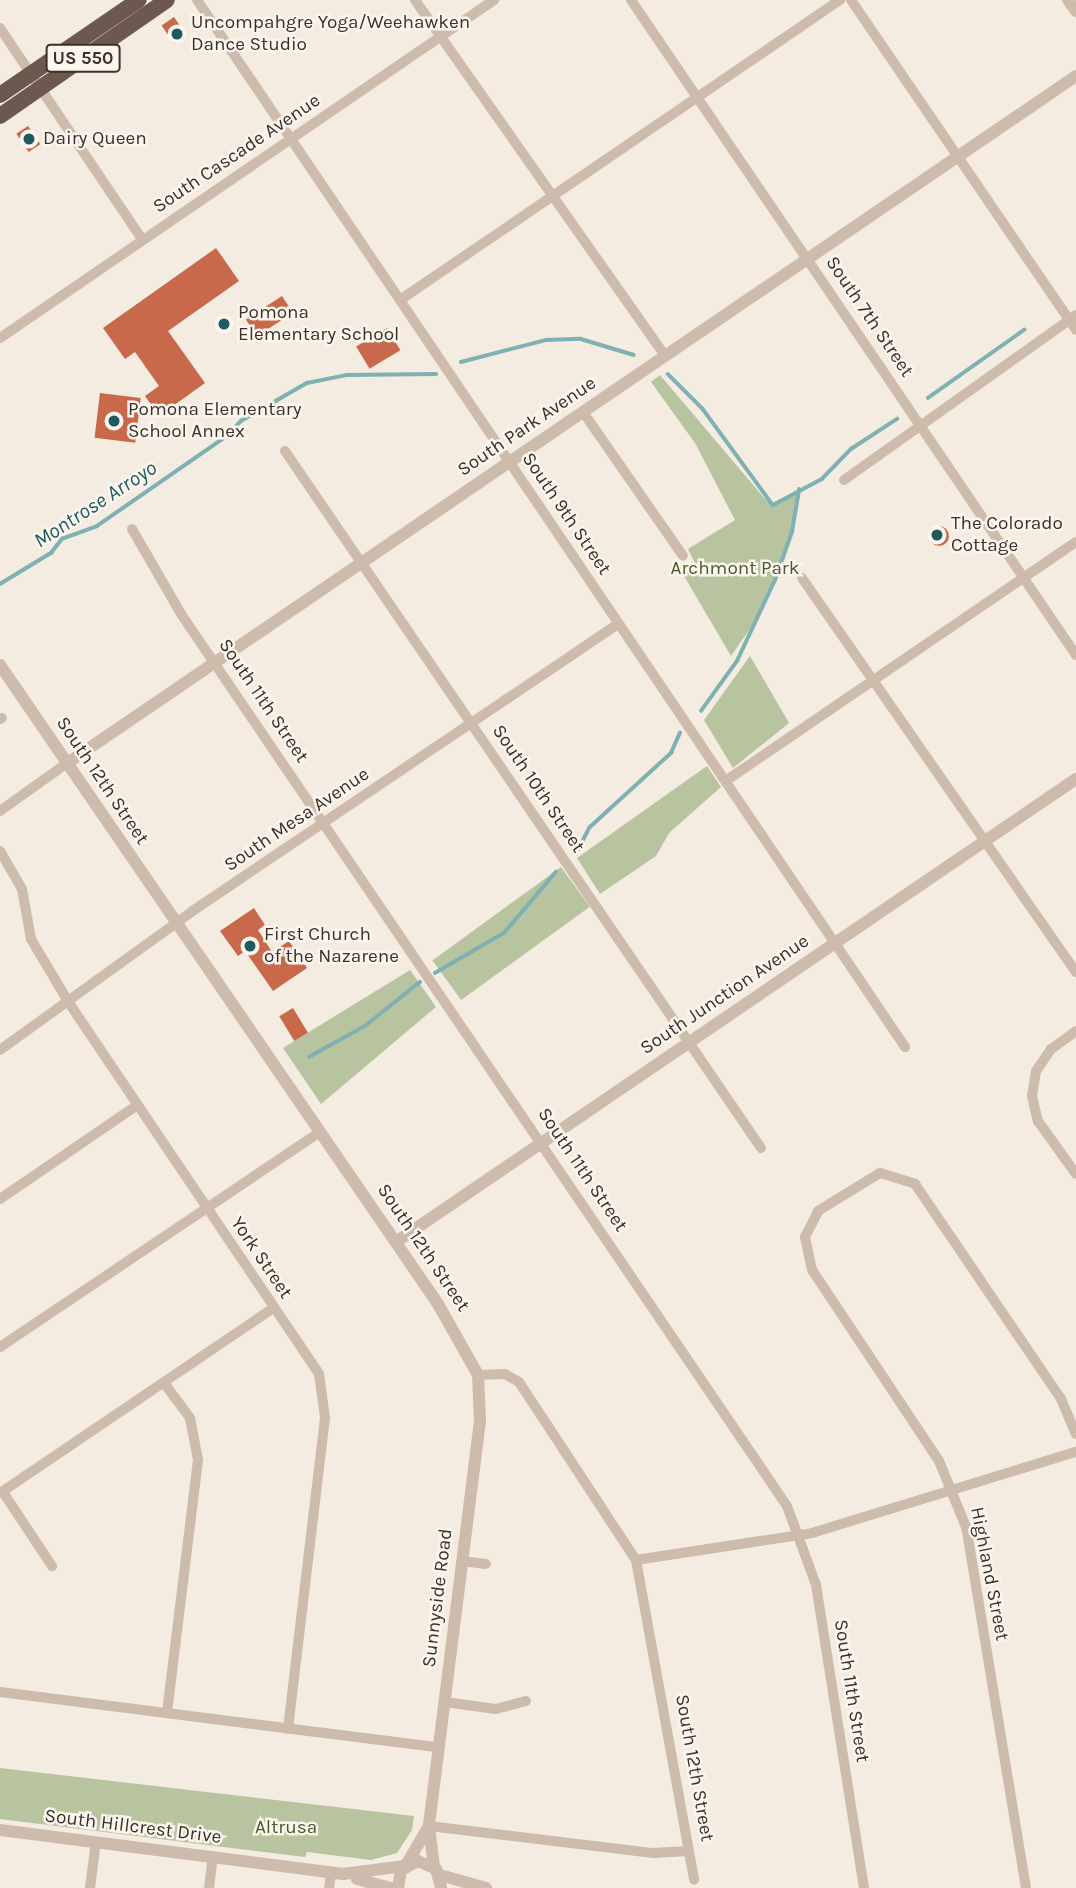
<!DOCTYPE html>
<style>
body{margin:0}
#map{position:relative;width:1076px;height:1888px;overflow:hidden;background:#f4ebe1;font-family:Karla,sans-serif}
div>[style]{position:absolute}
.green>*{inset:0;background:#b8c4a0;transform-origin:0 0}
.stream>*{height:3.5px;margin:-1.75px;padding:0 1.75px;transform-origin:1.75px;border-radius:1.75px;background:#7fb0b2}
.building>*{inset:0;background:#c8694b;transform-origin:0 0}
.round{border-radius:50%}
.minor>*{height:10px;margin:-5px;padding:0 5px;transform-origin:5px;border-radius:5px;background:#cdbbac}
.tertiary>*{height:12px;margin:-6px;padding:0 6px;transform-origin:6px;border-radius:6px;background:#cdbbac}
.trunk>*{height:16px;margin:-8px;padding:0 8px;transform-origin:8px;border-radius:8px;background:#6c584f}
.dots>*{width:19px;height:19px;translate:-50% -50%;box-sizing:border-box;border:4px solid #fbf5ee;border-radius:50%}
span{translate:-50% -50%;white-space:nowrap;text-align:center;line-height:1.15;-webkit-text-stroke:5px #fbf5ee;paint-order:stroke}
.shield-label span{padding:2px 5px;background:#fbf5ee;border:2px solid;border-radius:5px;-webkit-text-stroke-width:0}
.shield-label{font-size:18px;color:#3b302b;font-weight:700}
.poi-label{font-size:19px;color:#3b302b}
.left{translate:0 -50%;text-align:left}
.street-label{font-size:19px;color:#3b302b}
.park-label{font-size:19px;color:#4a5a2e}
.water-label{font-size:21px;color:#1f5a5e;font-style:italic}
</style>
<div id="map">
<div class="green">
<i style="clip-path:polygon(660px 375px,766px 500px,773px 504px,799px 490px,792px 532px,775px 580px,754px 623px,731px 656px,684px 576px,695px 563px,688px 549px,735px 520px,695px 443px,651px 382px)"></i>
<i style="clip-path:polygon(750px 656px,789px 723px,733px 768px,704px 720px)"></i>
<i style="clip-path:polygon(707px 766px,721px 787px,669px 833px,656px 856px,600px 894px,577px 858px)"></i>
<i style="left:561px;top:867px;width:49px;height:159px;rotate:54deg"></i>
<i style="clip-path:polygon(410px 970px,436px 1007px,321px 1104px,283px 1048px)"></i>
<i style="clip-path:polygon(0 1768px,414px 1816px,412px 1830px,397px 1853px,371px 1860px,307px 1852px,305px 1857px,0 1819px)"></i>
</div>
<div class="stream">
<i style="left:461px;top:362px;width:88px;rotate:-14.5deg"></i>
<i style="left:546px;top:340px;width:35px;rotate:-2deg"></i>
<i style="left:581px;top:339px;width:55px;rotate:16.8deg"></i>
<i style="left:668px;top:374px;width:49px;rotate:45deg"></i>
<i style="left:703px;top:409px;width:119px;rotate:53.9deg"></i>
<i style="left:773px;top:505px;width:55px;rotate:-28deg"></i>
<i style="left:822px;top:479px;width:42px;rotate:-46deg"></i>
<i style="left:851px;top:449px;width:55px;rotate:-33.1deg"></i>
<i style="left:928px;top:398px;width:118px;rotate:-35.3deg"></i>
<i style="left:0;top:584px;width:60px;rotate:-31.3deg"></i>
<i style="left:51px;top:553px;width:18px;rotate:-52deg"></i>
<i style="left:62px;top:539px;width:37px;rotate:-20deg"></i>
<i style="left:97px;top:526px;width:158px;rotate:-34.7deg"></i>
<i style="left:227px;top:436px;width:21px;rotate:-47deg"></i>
<i style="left:241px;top:421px;width:76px;rotate:-29.9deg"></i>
<i style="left:307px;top:383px;width:41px;rotate:-11.3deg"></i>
<i style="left:347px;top:375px;width:89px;rotate:-0.6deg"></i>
<i style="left:701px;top:711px;width:62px;rotate:-54.2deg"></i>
<i style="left:737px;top:661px;width:89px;rotate:-64.9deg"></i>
<i style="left:775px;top:580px;width:51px;rotate:-70.5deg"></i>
<i style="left:792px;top:532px;width:43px;rotate:-80.5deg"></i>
<i style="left:576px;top:854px;width:30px;rotate:-63deg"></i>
<i style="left:590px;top:827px;width:110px;rotate:-42.4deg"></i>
<i style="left:671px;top:753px;width:22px;rotate:-66deg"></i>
<i style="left:435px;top:973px;width:80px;rotate:-30.1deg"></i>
<i style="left:504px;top:933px;width:80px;rotate:-49.6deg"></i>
<i style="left:309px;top:1057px;width:64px;rotate:-29deg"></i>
<i style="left:365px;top:1026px;width:70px;rotate:-38.7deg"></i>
</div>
<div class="building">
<i style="left:174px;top:17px;width:22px;height:15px;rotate:56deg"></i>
<i style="left:28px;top:126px;width:22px;height:14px;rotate:56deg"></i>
<i style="clip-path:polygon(216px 248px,239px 281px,168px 331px,205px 383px,159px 416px,145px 396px,159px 386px,135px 352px,125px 359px,103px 328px)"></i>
<i style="left:282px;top:296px;width:20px;height:43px;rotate:57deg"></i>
<i style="left:387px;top:328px;width:26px;height:36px;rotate:59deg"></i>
<i style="left:100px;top:393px;width:41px;height:45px;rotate:7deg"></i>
<i class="round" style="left:929px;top:526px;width:20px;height:20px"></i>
<i style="clip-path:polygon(254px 908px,265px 925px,258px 930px,272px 952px,289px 941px,307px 968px,273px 991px,245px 951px,238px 956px,220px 931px)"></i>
<i style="left:293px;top:1008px;width:29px;height:16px;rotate:59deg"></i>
</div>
<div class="minor">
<i style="left:197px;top:0;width:1264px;rotate:55.93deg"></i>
<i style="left:415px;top:0;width:435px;rotate:54.9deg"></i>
<i style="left:631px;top:0;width:792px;rotate:55.81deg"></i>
<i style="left:851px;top:0;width:399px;rotate:55.7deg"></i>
<i style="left:0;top:28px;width:254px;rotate:56.1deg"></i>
<i style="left:400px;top:300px;width:533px;rotate:-34.29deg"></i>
<i style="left:0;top:338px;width:599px;rotate:-34.38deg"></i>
<i style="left:583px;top:412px;width:175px;rotate:55.2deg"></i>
<i style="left:285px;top:451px;width:844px;rotate:55.67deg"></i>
<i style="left:844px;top:480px;width:285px;rotate:-35.4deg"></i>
<i style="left:132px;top:529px;width:98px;rotate:60deg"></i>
<i style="left:181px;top:614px;width:1078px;rotate:55.81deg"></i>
<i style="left:787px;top:1506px;width:84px;rotate:69.8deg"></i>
<i style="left:816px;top:1585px;width:307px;rotate:81deg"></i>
<i style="left:802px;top:578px;width:480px;rotate:55.2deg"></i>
<i style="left:0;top:719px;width:2px;rotate:-27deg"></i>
<i style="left:727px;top:780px;width:422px;rotate:-34.3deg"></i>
<i style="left:0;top:811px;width:81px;rotate:-35.5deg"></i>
<i style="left:0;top:851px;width:44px;rotate:59.9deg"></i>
<i style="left:22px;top:889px;width:51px;rotate:79.8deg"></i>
<i style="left:31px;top:939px;width:74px;rotate:59.3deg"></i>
<i style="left:69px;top:1003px;width:447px;rotate:56deg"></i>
<i style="left:319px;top:1374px;width:44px;rotate:82.2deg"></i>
<i style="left:325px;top:1418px;width:313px;rotate:96.8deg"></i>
<i style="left:1076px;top:1031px;width:31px;rotate:144deg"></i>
<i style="left:1051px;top:1049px;width:27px;rotate:124deg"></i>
<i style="left:1036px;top:1071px;width:25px;rotate:99deg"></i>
<i style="left:1032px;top:1096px;width:26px;rotate:77deg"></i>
<i style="left:1038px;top:1121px;width:65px;rotate:54.4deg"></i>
<i style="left:0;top:1050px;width:236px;rotate:-35.8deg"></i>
<i style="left:191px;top:912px;width:515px;rotate:-34deg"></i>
<i style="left:0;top:1199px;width:165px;rotate:-34.4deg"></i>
<i style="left:0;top:1347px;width:386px;rotate:-33.9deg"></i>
<i style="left:478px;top:1375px;width:27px;rotate:-2deg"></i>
<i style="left:505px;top:1374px;width:16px;rotate:30deg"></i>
<i style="left:519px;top:1382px;width:213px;rotate:56.7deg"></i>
<i style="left:636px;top:1560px;width:325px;rotate:79.7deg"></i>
<i style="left:164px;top:1383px;width:44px;rotate:53.4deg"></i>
<i style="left:190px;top:1418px;width:43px;rotate:79.2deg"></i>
<i style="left:198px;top:1460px;width:254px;rotate:97deg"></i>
<i style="left:3px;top:1492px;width:89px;rotate:56.5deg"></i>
<i style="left:0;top:1493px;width:330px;rotate:-34.1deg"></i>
<i style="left:636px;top:1560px;width:178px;rotate:-8.7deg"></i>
<i style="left:812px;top:1533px;width:276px;rotate:-17.1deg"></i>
<i style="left:462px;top:1561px;width:24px;rotate:7deg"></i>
<i style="left:0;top:1692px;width:441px;rotate:7.2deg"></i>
<i style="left:445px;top:1702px;width:51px;rotate:7.8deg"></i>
<i style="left:496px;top:1709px;width:31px;rotate:-15deg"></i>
<i style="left:429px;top:1826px;width:226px;rotate:6.9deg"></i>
<i style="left:653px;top:1853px;width:36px;rotate:-3deg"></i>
<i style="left:90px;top:1888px;width:46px;rotate:-82.6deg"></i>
<i style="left:209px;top:1888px;width:32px;rotate:-83deg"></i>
<i style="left:329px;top:1888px;width:15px;rotate:-82deg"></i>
<i style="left:1026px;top:1888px;width:366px;rotate:-99.4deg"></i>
<i style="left:966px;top:1527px;width:71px;rotate:-112.2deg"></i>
<i style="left:939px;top:1461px;width:229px;rotate:-123.6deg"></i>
<i style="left:812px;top:1270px;width:34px;rotate:-102deg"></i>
<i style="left:805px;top:1237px;width:29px;rotate:-63deg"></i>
<i style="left:818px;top:1211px;width:73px;rotate:-31.5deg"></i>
<i style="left:880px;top:1173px;width:37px;rotate:17deg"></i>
<i style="left:915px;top:1184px;width:260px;rotate:55.8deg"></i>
<i style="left:1061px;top:1399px;width:38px;rotate:67deg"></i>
</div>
<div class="tertiary">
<i style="left:1068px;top:0;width:14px;rotate:54deg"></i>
<i style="left:0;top:665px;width:775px;rotate:55.57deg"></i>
<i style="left:438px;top:1304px;width:81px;rotate:60.6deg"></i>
<i style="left:478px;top:1375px;width:46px;rotate:87.5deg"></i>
<i style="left:480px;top:1421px;width:408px;rotate:97.2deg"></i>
<i style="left:429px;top:1826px;width:41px;rotate:83deg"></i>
<i style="left:66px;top:764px;width:1222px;rotate:-34.26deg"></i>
<i style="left:396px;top:1242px;width:823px;rotate:-34.25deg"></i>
<i style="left:0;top:1830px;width:346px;rotate:7.3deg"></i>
<i style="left:343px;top:1874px;width:63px;rotate:-7.4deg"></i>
<i style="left:406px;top:1865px;width:45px;rotate:-59.5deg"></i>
<i style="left:440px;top:1875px;width:48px;rotate:15.8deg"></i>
<i style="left:357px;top:1879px;width:35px;rotate:15deg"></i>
<i style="left:398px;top:1888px;width:18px;rotate:-81deg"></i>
<i style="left:401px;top:1870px;width:19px;rotate:-28deg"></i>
<i style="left:418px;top:1861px;width:20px;rotate:24deg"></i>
<i style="left:436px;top:1869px;width:20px;rotate:75deg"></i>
</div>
<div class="trunk">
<i style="left:0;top:95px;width:168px;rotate:-34.4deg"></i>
<i style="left:0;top:116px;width:203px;rotate:-34.8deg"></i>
</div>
<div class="dots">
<i style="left:177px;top:34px;background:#1f5a5e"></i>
<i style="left:29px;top:139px;background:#1f5a5e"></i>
<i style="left:224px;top:324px;background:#1f5a5e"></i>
<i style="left:114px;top:421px;background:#1f5a5e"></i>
<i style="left:937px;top:535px;background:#1f5a5e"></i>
<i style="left:250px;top:946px;background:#1f5a5e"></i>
</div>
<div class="shield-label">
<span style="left:83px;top:58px">US 550</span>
</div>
<div class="poi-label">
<span class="left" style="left:191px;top:34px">Uncompahgre Yoga/Weehawken<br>Dance Studio</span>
<span class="left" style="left:43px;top:139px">Dairy Queen</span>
<span class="left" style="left:238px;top:324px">Pomona<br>Elementary School</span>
<span class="left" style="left:128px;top:421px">Pomona Elementary<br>School Annex</span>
<span class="left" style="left:951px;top:535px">The Colorado<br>Cottage</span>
<span class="left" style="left:264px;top:946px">First Church<br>of the Nazarene</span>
</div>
<div class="street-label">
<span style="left:237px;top:154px;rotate:-34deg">South Cascade Avenue</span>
<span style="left:869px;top:317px;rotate:56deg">South 7th Street</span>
<span style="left:527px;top:427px;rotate:-34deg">South Park Avenue</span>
<span style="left:566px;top:514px;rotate:56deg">South 9th Street</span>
<span style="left:263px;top:701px;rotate:56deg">South 11th Street</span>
<span style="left:102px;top:781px;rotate:56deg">South 12th Street</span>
<span style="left:538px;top:789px;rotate:56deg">South 10th Street</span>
<span style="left:297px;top:820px;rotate:-34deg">South Mesa Avenue</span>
<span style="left:725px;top:995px;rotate:-34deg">South Junction Avenue</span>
<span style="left:582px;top:1170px;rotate:56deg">South 11th Street</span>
<span style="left:423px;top:1248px;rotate:56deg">South 12th Street</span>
<span style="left:261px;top:1258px;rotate:56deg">York Street</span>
<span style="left:989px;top:1574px;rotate:79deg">Highland Street</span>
<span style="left:438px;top:1598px;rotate:-83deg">Sunnyside Road</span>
<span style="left:851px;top:1691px;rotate:81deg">South 11th Street</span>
<span style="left:694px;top:1768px;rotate:80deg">South 12th Street</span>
<span style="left:133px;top:1827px;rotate:7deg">South Hillcrest Drive</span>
</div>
<div class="park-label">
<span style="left:735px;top:569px">Archmont Park</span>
<span style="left:286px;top:1828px">Altrusa</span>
</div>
<div class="water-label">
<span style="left:95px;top:504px;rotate:-33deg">Montrose Arroyo</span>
</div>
</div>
